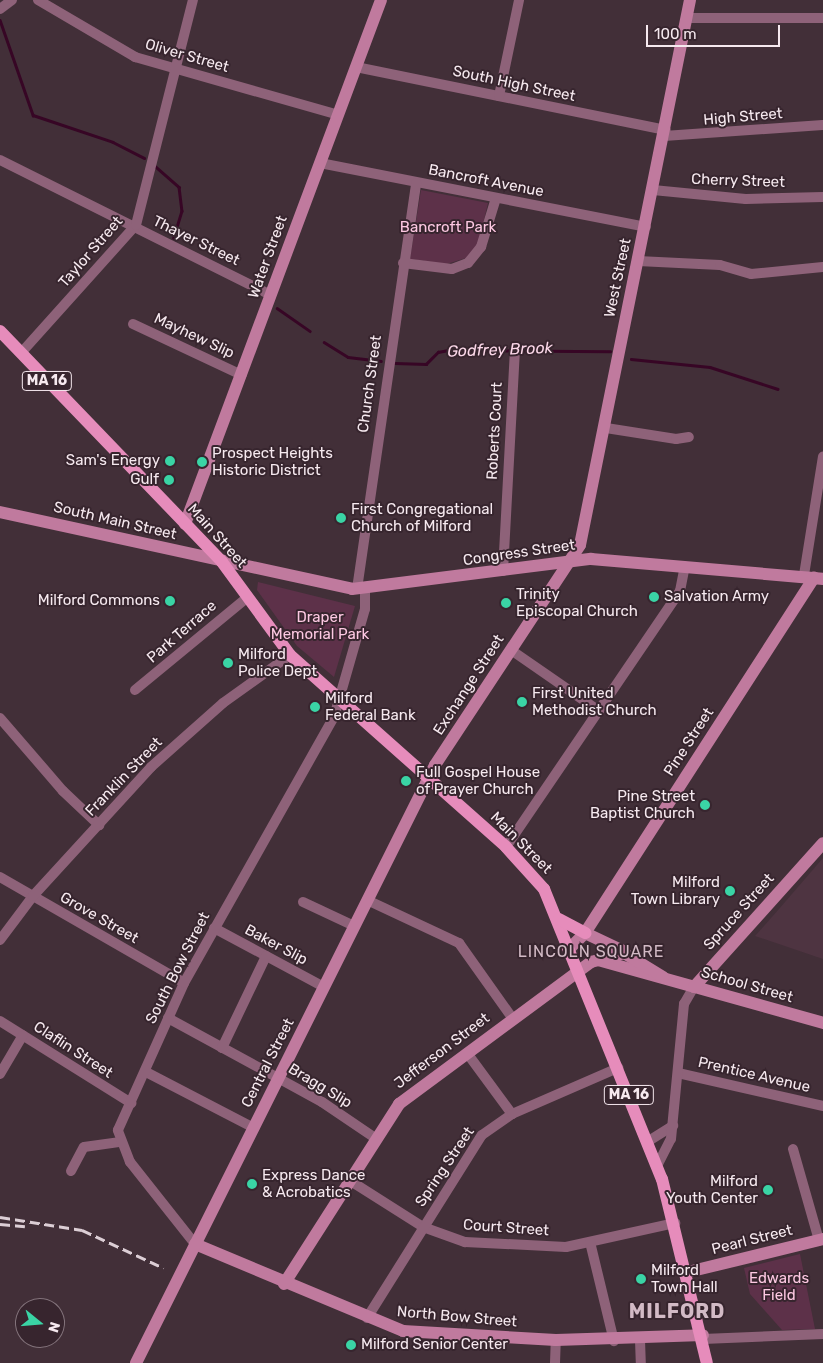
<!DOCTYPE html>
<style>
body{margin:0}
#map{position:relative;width:823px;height:1363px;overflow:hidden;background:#422f38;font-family:Rubik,sans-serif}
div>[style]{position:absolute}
.built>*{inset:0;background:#4e3441}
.green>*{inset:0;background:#5d3149}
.stream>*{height:2.5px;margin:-1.25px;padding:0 1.25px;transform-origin:1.25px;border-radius:1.25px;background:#370625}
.street>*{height:10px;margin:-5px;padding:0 5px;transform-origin:5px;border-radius:5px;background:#8e6279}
.secondary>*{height:12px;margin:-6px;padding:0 6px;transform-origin:6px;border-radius:6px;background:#c07a9e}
.primary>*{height:12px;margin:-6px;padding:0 6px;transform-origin:6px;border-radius:6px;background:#e68cbb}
.rail>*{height:2.5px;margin-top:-1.25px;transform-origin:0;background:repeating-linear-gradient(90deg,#dcced5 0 10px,transparent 0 15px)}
.dots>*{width:14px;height:14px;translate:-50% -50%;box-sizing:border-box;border:2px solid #37252e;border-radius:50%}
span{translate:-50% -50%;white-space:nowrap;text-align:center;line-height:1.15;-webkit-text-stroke:4px #37252e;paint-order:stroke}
.shield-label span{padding:1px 4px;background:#37252e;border:1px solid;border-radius:4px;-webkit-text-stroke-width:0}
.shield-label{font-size:14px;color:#f6e9ef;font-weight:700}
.street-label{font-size:15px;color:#f6e9ef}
.park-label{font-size:15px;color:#fdc8e2}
.poi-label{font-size:15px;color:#f6e9ef}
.left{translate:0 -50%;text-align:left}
.right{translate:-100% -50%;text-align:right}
.water-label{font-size:16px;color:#fcd8e9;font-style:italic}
.neighbourhood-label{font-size:16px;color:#d2bac5;letter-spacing:1px}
.district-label{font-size:20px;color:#d2bac5;font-weight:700;letter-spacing:1px}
.north{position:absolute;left:15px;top:1298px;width:50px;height:50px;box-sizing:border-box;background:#37252e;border:1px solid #83737b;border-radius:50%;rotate:107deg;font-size:14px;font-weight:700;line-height:20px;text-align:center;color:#f6e9ef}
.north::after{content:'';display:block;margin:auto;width:18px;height:22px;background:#3ad4a5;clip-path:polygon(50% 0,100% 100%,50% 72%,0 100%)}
.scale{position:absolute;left:646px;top:25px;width:134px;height:22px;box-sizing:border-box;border:2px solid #f6e9ef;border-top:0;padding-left:6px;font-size:15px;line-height:18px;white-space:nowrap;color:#f6e9ef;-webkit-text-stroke:4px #37252e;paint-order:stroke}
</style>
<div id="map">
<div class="built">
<i style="clip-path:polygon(823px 858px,823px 959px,755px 936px,779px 909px)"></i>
</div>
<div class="green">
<i style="clip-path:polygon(421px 190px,488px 203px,478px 245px,466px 258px,447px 264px,410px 259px)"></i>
<i style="clip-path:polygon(258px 582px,355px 606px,334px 677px,297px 646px,257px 590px)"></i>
<i style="clip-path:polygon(800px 1254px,815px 1329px,782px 1330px,750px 1294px,744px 1268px)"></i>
</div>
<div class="stream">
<i style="left:0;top:20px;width:101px;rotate:70.8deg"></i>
<i style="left:33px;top:115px;width:84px;rotate:18.6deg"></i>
<i style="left:113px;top:142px;width:35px;rotate:27deg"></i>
<i style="left:155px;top:166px;width:32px;rotate:41deg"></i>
<i style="left:179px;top:187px;width:24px;rotate:83deg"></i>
<i style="left:182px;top:211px;width:28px;rotate:107deg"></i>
<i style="left:277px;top:308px;width:40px;rotate:34.9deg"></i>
<i style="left:324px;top:342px;width:28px;rotate:32deg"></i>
<i style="left:348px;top:357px;width:33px;rotate:7deg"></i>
<i style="left:631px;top:359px;width:79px;rotate:5.8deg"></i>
<i style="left:710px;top:367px;width:71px;rotate:17.9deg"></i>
<i style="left:395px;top:363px;width:31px;rotate:2deg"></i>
<i style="left:426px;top:364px;width:17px;rotate:-45deg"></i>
<i style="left:438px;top:352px;width:10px;rotate:-11deg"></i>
<i style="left:448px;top:350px;width:162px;rotate:0.4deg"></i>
</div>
<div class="street">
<i style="left:38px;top:0;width:113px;rotate:30.4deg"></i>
<i style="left:135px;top:57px;width:211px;rotate:15.9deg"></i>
<i style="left:0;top:9px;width:15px;rotate:-37deg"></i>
<i style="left:686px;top:18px;width:137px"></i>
<i style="left:356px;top:67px;width:316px;rotate:11.5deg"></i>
<i style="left:499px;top:96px;width:98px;rotate:-78.2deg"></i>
<i style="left:664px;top:136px;width:159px;rotate:-4deg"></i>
<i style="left:0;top:160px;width:303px;rotate:26.5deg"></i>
<i style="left:320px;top:163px;width:332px;rotate:11.1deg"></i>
<i style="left:653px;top:190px;width:93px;rotate:5.5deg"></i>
<i style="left:746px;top:199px;width:77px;rotate:-1.5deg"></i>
<i style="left:638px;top:261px;width:82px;rotate:2.8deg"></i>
<i style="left:720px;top:265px;width:32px;rotate:16deg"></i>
<i style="left:751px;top:274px;width:72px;rotate:-5.6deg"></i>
<i style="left:403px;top:263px;width:49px;rotate:7deg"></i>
<i style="left:452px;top:269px;width:17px;rotate:-21deg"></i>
<i style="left:468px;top:263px;width:21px;rotate:-51deg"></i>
<i style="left:481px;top:247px;width:51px;rotate:-73deg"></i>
<i style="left:133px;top:324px;width:120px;rotate:25.1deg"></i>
<i style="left:21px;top:353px;width:172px;rotate:-48.1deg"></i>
<i style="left:136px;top:225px;width:232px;rotate:-75.8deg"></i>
<i style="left:606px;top:428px;width:71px;rotate:8.9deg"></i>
<i style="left:676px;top:439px;width:13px;rotate:-9deg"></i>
<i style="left:503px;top:571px;width:219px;rotate:-86.9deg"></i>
<i style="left:804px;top:575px;width:120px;rotate:-80.9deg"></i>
<i style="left:357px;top:589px;width:410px;rotate:-81.7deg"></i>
<i style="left:511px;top:650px;width:107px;rotate:34.7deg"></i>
<i style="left:135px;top:690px;width:146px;rotate:-39.5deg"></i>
<i style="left:0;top:718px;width:96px;rotate:49.2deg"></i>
<i style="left:63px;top:791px;width:50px;rotate:43.4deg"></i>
<i style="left:506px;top:847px;width:310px;rotate:-55.8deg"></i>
<i style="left:680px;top:591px;width:25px;rotate:-79deg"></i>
<i style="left:0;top:877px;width:212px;rotate:29.9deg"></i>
<i style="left:367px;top:900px;width:102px;rotate:25.1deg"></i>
<i style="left:459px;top:943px;width:93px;rotate:54.6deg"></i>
<i style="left:303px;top:902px;width:56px;rotate:25.2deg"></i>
<i style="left:214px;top:928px;width:125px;rotate:28.2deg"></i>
<i style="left:0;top:940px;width:55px;rotate:-53.1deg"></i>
<i style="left:33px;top:896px;width:175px;rotate:-47.5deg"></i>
<i style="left:151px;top:767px;width:96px;rotate:-41.6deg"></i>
<i style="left:223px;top:703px;width:82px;rotate:-35.6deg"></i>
<i style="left:168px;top:1018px;width:175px;rotate:28.6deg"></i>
<i style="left:322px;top:1102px;width:64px;rotate:34.2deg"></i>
<i style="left:0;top:1021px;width:155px;rotate:32deg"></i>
<i style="left:222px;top:1048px;width:102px;rotate:-64.4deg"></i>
<i style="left:467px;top:1053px;width:76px;rotate:53.6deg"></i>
<i style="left:146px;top:1072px;width:122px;rotate:27.4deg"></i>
<i style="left:678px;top:1073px;width:149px;rotate:12.8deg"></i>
<i style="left:0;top:1074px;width:45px;rotate:-59.5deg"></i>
<i style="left:647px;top:1142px;width:31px;rotate:-32deg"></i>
<i style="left:793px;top:1149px;width:95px;rotate:74.1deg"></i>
<i style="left:657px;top:1166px;width:30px;rotate:-63deg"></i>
<i style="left:671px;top:1139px;width:136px;rotate:-84.5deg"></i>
<i style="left:684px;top:1004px;width:20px;rotate:-60deg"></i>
<i style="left:71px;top:1171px;width:27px;rotate:-62deg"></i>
<i style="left:84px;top:1147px;width:35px;rotate:-8deg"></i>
<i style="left:349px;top:1180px;width:88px;rotate:32.4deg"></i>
<i style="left:423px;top:1227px;width:45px;rotate:19.7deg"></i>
<i style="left:465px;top:1242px;width:101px;rotate:2.8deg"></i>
<i style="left:566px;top:1247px;width:112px;rotate:-12.4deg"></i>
<i style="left:590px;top:1242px;width:102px;rotate:76.4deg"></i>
<i style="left:195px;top:1244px;width:105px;rotate:-128.4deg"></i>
<i style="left:130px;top:1162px;width:34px;rotate:-111deg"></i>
<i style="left:118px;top:1130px;width:161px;rotate:-65.8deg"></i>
<i style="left:184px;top:983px;width:305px;rotate:-60.6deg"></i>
<i style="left:334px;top:717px;width:112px;rotate:-74deg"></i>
<i style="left:365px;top:609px;width:19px;rotate:-90deg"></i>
<i style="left:367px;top:1318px;width:216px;rotate:-57.9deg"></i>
<i style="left:482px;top:1135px;width:37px;rotate:-35deg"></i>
<i style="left:512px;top:1114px;width:116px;rotate:-23.5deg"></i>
<i style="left:703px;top:1339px;width:120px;rotate:-2.4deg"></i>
<i style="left:640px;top:1340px;width:23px;rotate:88deg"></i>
<i style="left:555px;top:1363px;width:23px;rotate:-88deg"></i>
</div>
<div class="secondary">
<i style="left:0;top:512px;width:360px;rotate:12.3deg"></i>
<i style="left:352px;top:589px;width:241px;rotate:-7.2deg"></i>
<i style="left:591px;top:559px;width:233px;rotate:4.9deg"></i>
<i style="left:185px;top:524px;width:559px;rotate:-69.49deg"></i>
<i style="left:585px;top:933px;width:42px;rotate:25.3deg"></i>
<i style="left:570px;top:948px;width:21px;rotate:-45deg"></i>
<i style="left:585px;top:933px;width:423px;rotate:-57.2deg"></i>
<i style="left:598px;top:960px;width:234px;rotate:15.6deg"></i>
<i style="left:694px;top:987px;width:193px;rotate:-48.1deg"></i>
<i style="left:195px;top:1244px;width:225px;rotate:22.7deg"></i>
<i style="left:403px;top:1331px;width:153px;rotate:3.4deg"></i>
<i style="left:556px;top:1340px;width:147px;rotate:-1.9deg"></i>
<i style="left:688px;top:1272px;width:139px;rotate:-13.7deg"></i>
<i style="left:284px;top:1284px;width:214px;rotate:-57.4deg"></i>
<i style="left:399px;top:1104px;width:239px;rotate:-36.5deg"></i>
<i style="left:591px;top:962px;width:34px;rotate:-15deg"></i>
<i style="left:624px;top:953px;width:46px;rotate:31.6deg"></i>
<i style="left:136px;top:1363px;width:669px;rotate:-63.43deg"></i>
<i style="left:435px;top:765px;width:263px;rotate:-56.6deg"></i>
<i style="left:580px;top:545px;width:556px;rotate:-78.59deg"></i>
</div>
<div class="primary">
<i style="left:0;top:331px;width:320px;rotate:46.1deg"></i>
<i style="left:222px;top:562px;width:115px;rotate:53.8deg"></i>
<i style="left:290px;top:655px;width:289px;rotate:41.6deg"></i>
<i style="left:506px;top:847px;width:57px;rotate:47.9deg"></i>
<i style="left:544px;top:889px;width:313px;rotate:67.9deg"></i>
<i style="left:662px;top:1179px;width:189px;rotate:76.3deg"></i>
<i style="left:559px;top:919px;width:30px;rotate:28deg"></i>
</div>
<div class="rail">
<i style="left:0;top:1217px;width:83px;rotate:9deg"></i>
<i style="left:82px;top:1230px;width:90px;rotate:24.9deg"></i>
<i style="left:0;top:1224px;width:25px;rotate:5deg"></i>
</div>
<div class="dots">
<i style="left:170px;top:461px;background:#3ad4a5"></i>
<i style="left:202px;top:462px;background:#3ad4a5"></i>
<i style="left:169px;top:480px;background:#3ad4a5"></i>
<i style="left:341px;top:518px;background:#3ad4a5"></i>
<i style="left:654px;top:597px;background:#3ad4a5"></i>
<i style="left:170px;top:601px;background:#3ad4a5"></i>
<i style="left:506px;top:603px;background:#3ad4a5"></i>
<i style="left:228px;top:663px;background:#3ad4a5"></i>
<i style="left:522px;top:702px;background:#3ad4a5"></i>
<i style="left:315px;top:707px;background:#3ad4a5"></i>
<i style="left:406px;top:781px;background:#3ad4a5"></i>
<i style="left:705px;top:805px;background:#3ad4a5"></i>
<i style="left:730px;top:891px;background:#3ad4a5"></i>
<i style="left:252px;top:1184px;background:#3ad4a5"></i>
<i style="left:768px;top:1190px;background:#3ad4a5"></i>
<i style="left:641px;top:1279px;background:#3ad4a5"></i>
<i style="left:351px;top:1345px;background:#3ad4a5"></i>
</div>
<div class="shield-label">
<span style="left:47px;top:381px">MA 16</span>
<span style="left:629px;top:1095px">MA 16</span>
</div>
<div class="street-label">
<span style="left:187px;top:56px;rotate:16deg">Oliver Street</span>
<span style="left:514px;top:84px;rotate:12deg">South High Street</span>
<span style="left:743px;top:117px;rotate:-5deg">High Street</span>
<span style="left:486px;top:181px;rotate:11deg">Bancroft Avenue</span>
<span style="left:738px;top:181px;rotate:2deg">Cherry Street</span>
<span style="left:196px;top:241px;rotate:26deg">Thayer Street</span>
<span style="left:91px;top:252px;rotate:-49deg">Taylor Street</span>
<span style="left:268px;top:257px;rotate:-70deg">Water Street</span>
<span style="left:618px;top:278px;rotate:-78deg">West Street</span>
<span style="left:194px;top:336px;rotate:25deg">Mayhew Slip</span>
<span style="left:370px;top:384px;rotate:-82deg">Church Street</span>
<span style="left:495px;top:431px;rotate:-87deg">Roberts Court</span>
<span style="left:115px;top:521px;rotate:13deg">South Main Street</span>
<span style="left:217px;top:536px;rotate:48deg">Main Street</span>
<span style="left:519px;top:553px;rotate:-8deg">Congress Street</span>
<span style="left:182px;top:632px;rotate:-41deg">Park Terrace</span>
<span style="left:469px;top:685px;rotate:-57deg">Exchange Street</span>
<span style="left:689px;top:742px;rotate:-57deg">Pine Street</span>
<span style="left:124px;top:777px;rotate:-46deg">Franklin Street</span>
<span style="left:521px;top:843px;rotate:45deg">Main Street</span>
<span style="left:739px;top:912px;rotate:-48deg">Spruce Street</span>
<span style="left:99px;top:918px;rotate:30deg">Grove Street</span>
<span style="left:276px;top:945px;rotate:28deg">Baker Slip</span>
<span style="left:178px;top:968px;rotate:-63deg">South Bow Street</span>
<span style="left:747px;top:985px;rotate:16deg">School Street</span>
<span style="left:73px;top:1050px;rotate:33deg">Claflin Street</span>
<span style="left:442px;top:1051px;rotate:-37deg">Jefferson Street</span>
<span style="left:268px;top:1063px;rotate:-63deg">Central Street</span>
<span style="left:754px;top:1075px;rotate:13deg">Prentice Avenue</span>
<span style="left:320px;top:1086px;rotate:31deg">Bragg Slip</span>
<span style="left:445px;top:1167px;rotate:-56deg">Spring Street</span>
<span style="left:506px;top:1228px;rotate:4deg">Court Street</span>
<span style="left:752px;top:1240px;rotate:-14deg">Pearl Street</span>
<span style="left:457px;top:1317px;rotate:5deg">North Bow Street</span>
</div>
<div class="park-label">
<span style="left:448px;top:228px">Bancroft Park</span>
<span style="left:320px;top:626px">Draper<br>Memorial Park</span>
<span style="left:779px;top:1287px">Edwards<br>Field</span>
</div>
<div class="poi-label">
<span class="left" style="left:212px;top:462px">Prospect Heights<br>Historic District</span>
<span class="right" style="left:160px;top:461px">Sam's Energy</span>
<span class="right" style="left:159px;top:480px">Gulf</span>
<span class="left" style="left:351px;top:518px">First Congregational<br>Church of Milford</span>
<span class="left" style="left:516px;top:603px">Trinity<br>Episcopal Church</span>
<span class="left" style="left:664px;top:597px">Salvation Army</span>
<span class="right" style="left:160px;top:601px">Milford Commons</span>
<span class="left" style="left:238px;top:663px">Milford<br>Police Dept</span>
<span class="left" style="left:532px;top:702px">First United<br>Methodist Church</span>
<span class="left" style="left:325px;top:707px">Milford<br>Federal Bank</span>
<span class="left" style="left:416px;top:781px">Full Gospel House<br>of Prayer Church</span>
<span class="right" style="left:695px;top:805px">Pine Street<br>Baptist Church</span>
<span class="right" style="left:720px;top:891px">Milford<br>Town Library</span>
<span class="left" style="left:262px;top:1184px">Express Dance<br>&amp; Acrobatics</span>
<span class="right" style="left:758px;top:1190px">Milford<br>Youth Center</span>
<span class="left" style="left:651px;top:1279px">Milford<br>Town Hall</span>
<span class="left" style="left:361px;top:1345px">Milford Senior Center</span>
</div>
<div class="water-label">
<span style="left:500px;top:350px;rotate:-2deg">Godfrey Brook</span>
</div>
<div class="neighbourhood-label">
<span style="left:591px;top:952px">LINCOLN SQUARE</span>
</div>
<div class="district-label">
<span style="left:677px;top:1311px">MILFORD</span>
</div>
<div class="north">N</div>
<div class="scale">100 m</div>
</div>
